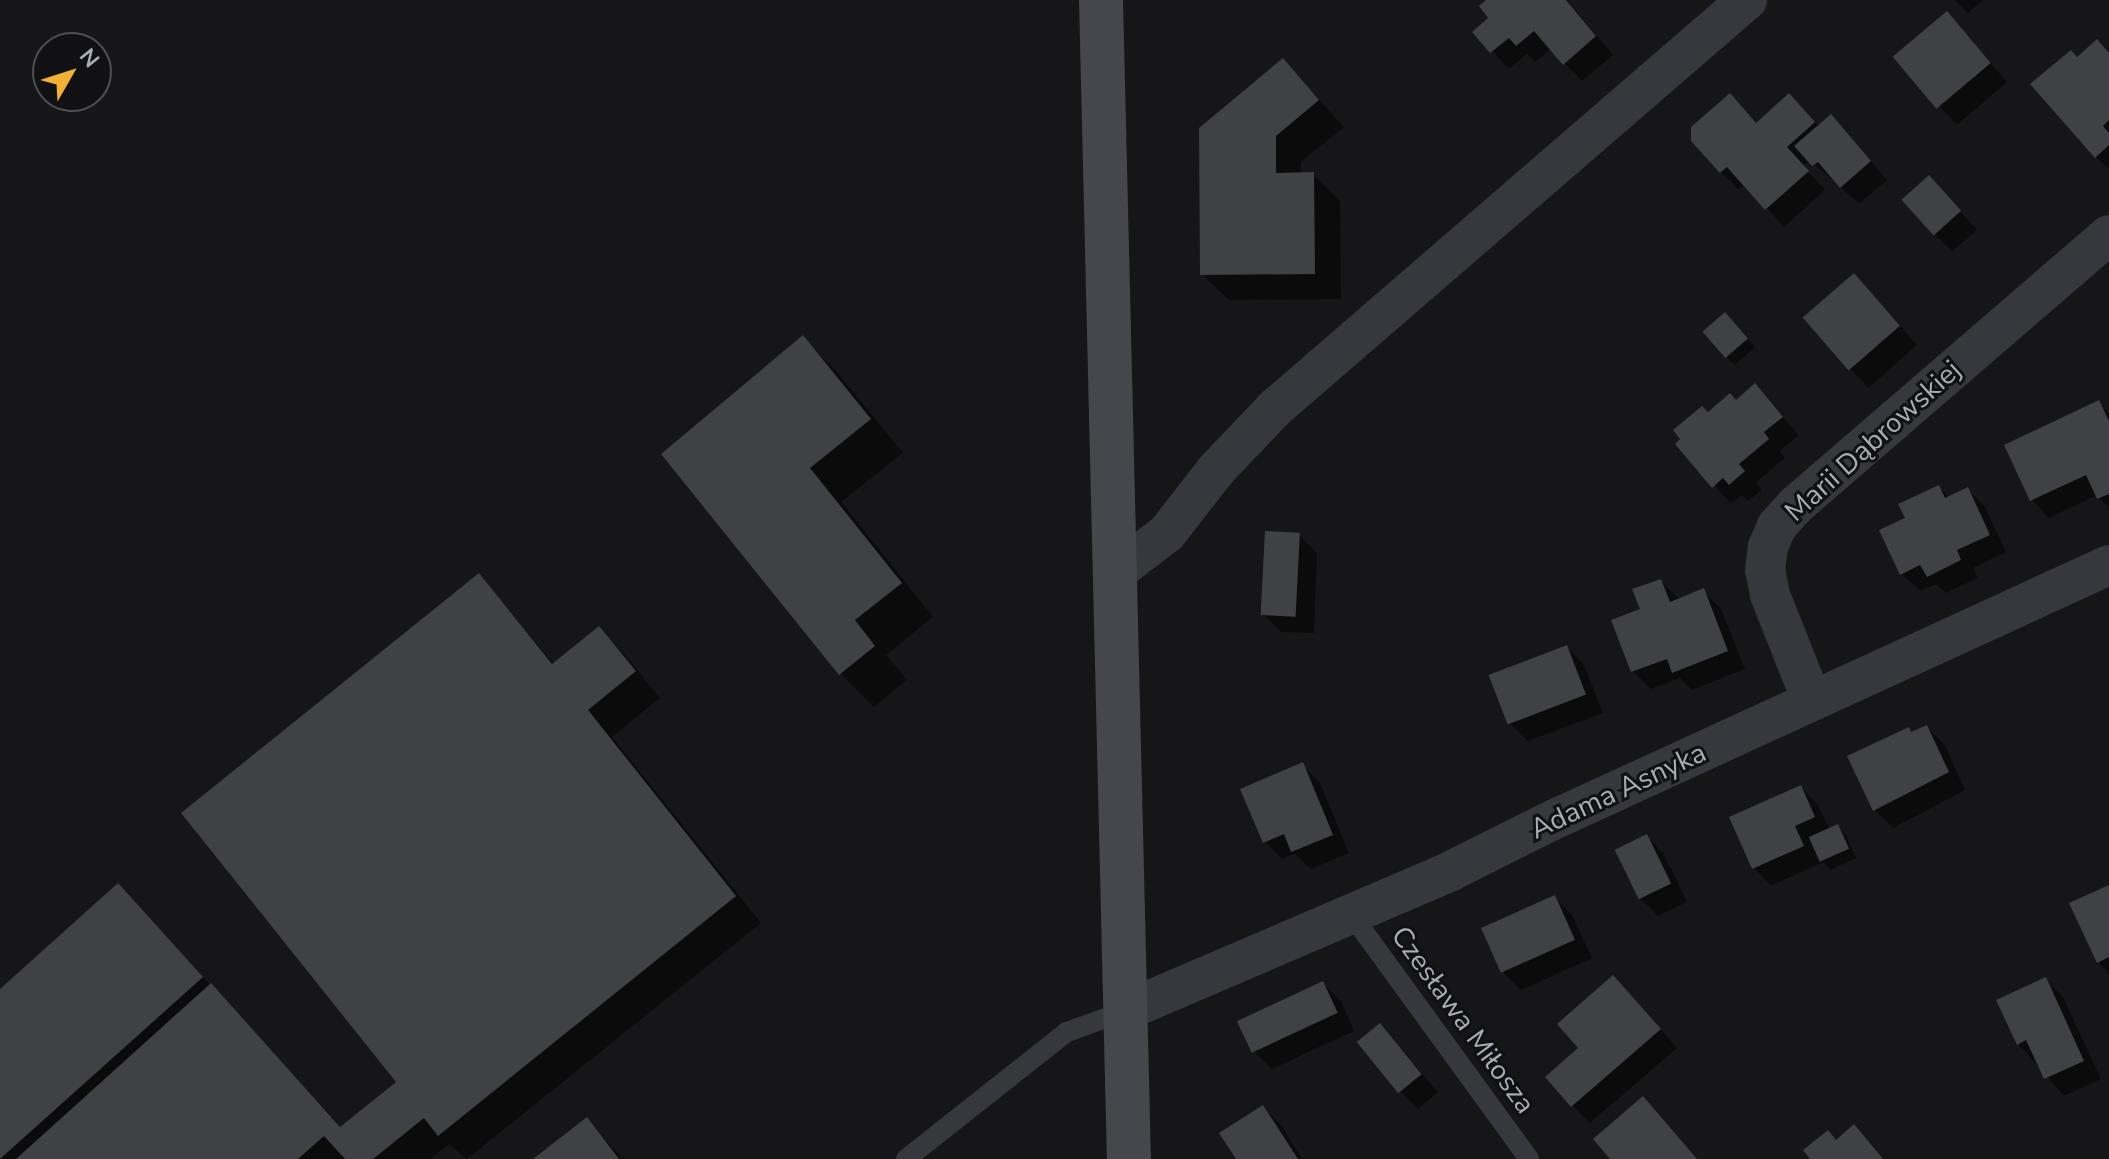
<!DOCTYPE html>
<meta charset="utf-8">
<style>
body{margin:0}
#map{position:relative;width:2109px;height:1159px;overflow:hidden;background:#161618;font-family:"Nunito Sans",sans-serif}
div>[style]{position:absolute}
.shadow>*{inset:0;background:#0007;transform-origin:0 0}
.building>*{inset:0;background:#404145;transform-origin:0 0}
.lane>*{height:20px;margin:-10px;padding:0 10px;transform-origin:10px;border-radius:10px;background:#37383d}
.street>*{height:40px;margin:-20px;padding:0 20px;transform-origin:20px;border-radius:20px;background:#37383d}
.secondary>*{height:44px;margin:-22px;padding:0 22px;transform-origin:22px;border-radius:22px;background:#45474d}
span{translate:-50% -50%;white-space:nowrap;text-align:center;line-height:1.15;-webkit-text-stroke:6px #111113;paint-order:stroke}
.street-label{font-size:28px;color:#a8adb8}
.north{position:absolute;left:32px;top:32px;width:80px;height:80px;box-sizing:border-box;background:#111113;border:2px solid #4d4f55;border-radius:50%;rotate:51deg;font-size:22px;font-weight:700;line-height:32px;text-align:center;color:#a8adb8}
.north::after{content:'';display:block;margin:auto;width:28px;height:36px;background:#f2b134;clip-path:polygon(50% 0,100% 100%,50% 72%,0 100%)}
</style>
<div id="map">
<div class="shadow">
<i style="clip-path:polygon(1489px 0,1567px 0,1613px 55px,1582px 81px,1551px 49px,1535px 62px,1527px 54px,1509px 69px,1475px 32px,1491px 18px)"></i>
<i style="clip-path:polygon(1955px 0,1983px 0,1968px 13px)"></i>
<i style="clip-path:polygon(1964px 32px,2007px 82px,1957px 125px,1896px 58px)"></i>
<i style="clip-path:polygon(2109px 54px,2109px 169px,2096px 157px,2077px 59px)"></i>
<i style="clip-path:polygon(1283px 60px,1344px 127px,1301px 162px,1301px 174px,1313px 174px,1340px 201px,1341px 299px,1229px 300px,1202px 274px)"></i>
<i style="clip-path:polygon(1807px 113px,1819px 127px,1848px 134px,1887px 180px,1859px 204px,1810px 160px,1803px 166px,1825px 190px,1784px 227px,1745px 184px,1739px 190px,1721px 172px,1757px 124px)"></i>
<i style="clip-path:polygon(1946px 195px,1977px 230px,1952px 251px,1934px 234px)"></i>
<i style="left:1854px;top:275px;width:94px;height:65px;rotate:48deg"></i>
<i style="clip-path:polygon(1734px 323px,1755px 347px,1735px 365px,1726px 357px)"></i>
<i style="clip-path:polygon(803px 338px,836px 371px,903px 453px,841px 502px,933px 617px,886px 655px,907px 680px,874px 707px,841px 674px,664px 454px)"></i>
<i style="clip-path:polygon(1755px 386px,1799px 435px,1780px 451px,1785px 458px,1756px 482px,1762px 490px,1748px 501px,1742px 495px,1731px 504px,1678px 444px,1708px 414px,1736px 402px)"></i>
<i style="clip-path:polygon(2099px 403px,2109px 413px,2109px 508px,2097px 495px,2049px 518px,2032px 500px)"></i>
<i style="clip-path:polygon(1939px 487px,1949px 498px,1967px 489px,1985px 507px,2006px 552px,1973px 568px,1978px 578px,1946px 593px,1936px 584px,1920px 591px,1902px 574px,1907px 519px)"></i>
<i style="clip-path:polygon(1299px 535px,1317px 553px,1314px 633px,1281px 632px,1263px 614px)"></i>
<i style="clip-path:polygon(479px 576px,555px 665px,599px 629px,625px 655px,660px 698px,612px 737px,761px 923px,467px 1159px,449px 1144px,431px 1159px,0 1159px,0 992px,143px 912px,342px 1128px,399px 1082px)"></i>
<i style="clip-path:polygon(1661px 581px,1680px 600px,1704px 591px,1721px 609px,1745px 669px,1692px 690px,1680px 678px,1651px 689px,1633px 671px,1614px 621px,1643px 610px)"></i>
<i style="clip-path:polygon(1567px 647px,1584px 665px,1603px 713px,1528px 741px,1510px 724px)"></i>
<i style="clip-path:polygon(1927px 727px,1945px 745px,1965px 790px,1893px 828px,1875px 810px,1850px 757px)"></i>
<i style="clip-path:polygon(1302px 765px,1320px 783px,1349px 853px,1311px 869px,1295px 854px,1282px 859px,1265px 841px)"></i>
<i style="clip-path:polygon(1801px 787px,1818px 805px,1830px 830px,1838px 827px,1846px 835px,1856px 858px,1830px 870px,1823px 862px,1771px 886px,1754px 868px)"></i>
<i style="clip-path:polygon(1647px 837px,1664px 854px,1687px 902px,1658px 916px,1640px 898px)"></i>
<i style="clip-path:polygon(2109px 887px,2109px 973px,2098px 962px)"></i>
<i style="clip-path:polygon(1555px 897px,1572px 915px,1592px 958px,1521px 990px,1503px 972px)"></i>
<i style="clip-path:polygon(2045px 979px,2063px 997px,2101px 1079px,2064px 1096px,2018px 1044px)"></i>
<i style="clip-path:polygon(1323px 983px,1341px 1001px,1354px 1031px,1272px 1069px,1254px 1051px)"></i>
<i style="clip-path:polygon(1631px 995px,1677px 1048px,1590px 1123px,1572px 1105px,1581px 1048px)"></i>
<i style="clip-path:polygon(1380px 1025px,1438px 1092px,1418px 1109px,1400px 1091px)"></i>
<i style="clip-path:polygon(1263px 1107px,1281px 1125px,1302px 1159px,1238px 1159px)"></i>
<i style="clip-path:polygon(586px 1119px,623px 1159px,537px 1159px)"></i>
</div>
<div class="building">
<i style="clip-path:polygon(1486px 0,1566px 0,1596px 36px,1563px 65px,1534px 31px,1516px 46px,1509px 38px,1490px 53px,1472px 32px,1488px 18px,1479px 6px)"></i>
<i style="left:1947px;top:11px;width:68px;height:71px;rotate:50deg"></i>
<i style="clip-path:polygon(2097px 39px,2109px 53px,2109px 120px,2103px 126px,2109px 133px,2109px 145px,2095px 158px,2030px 84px,2071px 50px,2077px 57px)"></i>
<i style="clip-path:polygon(1283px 58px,1319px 100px,1276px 136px,1276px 173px,1314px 172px,1315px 274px,1200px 275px,1199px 128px)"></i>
<i style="clip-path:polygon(1730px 93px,1756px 123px,1789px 93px,1815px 122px,1787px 147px,1809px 171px,1765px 210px,1727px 167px,1720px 173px,1691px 141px,1691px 127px)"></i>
<i style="clip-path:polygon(1831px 114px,1871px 161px,1840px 188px,1818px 162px,1812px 166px,1794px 146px)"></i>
<i style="left:1929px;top:175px;width:48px;height:37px;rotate:48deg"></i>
<i style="left:1854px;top:273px;width:70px;height:68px;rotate:49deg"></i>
<i style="left:1725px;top:312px;width:35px;height:30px;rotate:49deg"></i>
<i style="clip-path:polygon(803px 335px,871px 419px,810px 468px,902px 583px,855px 620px,875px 646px,839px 675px,661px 454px)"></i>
<i style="clip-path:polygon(1755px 383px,1783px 417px,1764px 432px,1769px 439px,1739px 464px,1745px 471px,1729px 485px,1723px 478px,1712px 488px,1675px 444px,1680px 439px,1673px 430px,1702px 406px,1708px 412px,1730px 393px,1736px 400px)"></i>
<i style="clip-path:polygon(2099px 400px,2109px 421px,2109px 494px,2097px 499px,2086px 475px,2030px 501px,2004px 445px)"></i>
<i style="clip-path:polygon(1939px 485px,1945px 498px,1968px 487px,1990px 535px,1957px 550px,1961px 560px,1927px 577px,1920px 565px,1900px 575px,1879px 530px,1905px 518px,1898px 504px)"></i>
<i style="left:1265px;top:531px;width:35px;height:84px;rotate:3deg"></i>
<i style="clip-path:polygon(479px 573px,552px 664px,599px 626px,636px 671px,588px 710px,736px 896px,438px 1136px,424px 1118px,373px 1159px,345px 1159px,324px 1136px,298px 1159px,16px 1159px,211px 983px,340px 1127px,396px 1082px,181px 813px)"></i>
<i style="clip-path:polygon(1661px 579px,1670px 602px,1704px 588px,1728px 651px,1672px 673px,1667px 659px,1631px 672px,1611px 620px,1640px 609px,1632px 589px)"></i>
<i style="left:1567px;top:645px;width:53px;height:84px;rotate:69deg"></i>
<i style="clip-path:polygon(1927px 725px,1949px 772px,1873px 811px,1847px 756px,1909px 727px,1911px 732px)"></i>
<i style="clip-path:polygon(1303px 762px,1333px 835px,1291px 852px,1284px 834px,1263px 843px,1240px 789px)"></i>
<i style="clip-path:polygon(1801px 785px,1815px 817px,1795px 826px,1804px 846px,1752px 869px,1729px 817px)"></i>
<i style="left:1838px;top:824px;width:27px;height:32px;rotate:66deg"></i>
<i style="left:1647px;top:834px;width:55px;height:36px;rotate:64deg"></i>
<i style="clip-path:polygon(118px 883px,203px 977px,0 1159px,0 989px)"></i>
<i style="clip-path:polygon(2109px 885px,2109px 957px,2097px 963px,2069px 903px)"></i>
<i style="left:1555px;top:895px;width:49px;height:81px;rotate:66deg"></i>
<i style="clip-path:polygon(1613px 975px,1661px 1029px,1571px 1107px,1545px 1077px,1578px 1048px,1557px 1024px)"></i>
<i style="clip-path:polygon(2046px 977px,2084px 1061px,2044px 1079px,2026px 1040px,2017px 1045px,1996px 1000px)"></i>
<i style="left:1323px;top:981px;width:35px;height:95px;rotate:65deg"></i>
<i style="left:1380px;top:1023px;width:66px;height:30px;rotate:51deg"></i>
<i style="clip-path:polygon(1643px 1096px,1697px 1159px,1610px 1159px,1593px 1139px)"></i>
<i style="clip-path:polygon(1263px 1105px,1298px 1159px,1236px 1159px,1219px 1133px)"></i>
<i style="clip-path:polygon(587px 1117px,619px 1159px,533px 1159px)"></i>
<i style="clip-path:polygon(1854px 1124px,1883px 1159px,1810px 1159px,1803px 1150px,1828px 1130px,1836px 1140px)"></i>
</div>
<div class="lane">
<i style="left:1351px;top:914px;width:303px;rotate:54deg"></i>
<i style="left:906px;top:1159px;width:205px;rotate:-38.3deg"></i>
<i style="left:1067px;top:1032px;width:62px;rotate:-19.9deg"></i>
</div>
<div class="street">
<i style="left:1115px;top:573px;width:66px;rotate:-37.6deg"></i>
<i style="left:1167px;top:533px;width:80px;rotate:-52.1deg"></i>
<i style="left:1216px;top:470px;width:86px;rotate:-46.4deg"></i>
<i style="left:1275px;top:408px;width:624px;rotate:-40.84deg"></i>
<i style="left:1812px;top:701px;width:114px;rotate:-111.6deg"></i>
<i style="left:1770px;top:595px;width:25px;rotate:-101deg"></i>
<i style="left:1765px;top:570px;width:23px;rotate:-83deg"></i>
<i style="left:1768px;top:547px;width:23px;rotate:-67deg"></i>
<i style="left:1777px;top:526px;width:28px;rotate:-48deg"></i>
<i style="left:1796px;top:505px;width:413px;rotate:-40.8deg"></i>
<i style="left:1125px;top:1011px;width:355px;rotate:-23.2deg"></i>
<i style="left:1451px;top:871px;width:116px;rotate:-26.6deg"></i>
<i style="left:1555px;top:819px;width:609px;rotate:-24.63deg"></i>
</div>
<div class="secondary">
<i style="left:1101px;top:0;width:1159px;rotate:88.62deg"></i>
</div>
<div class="street-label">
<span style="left:1873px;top:441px;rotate:-42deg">Marii Dąbrowskiej</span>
<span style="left:1618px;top:791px;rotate:-25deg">Adama Asnyka</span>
<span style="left:1463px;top:1020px;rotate:54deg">Czesława Miłosza</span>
</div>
<div class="north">N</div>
</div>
